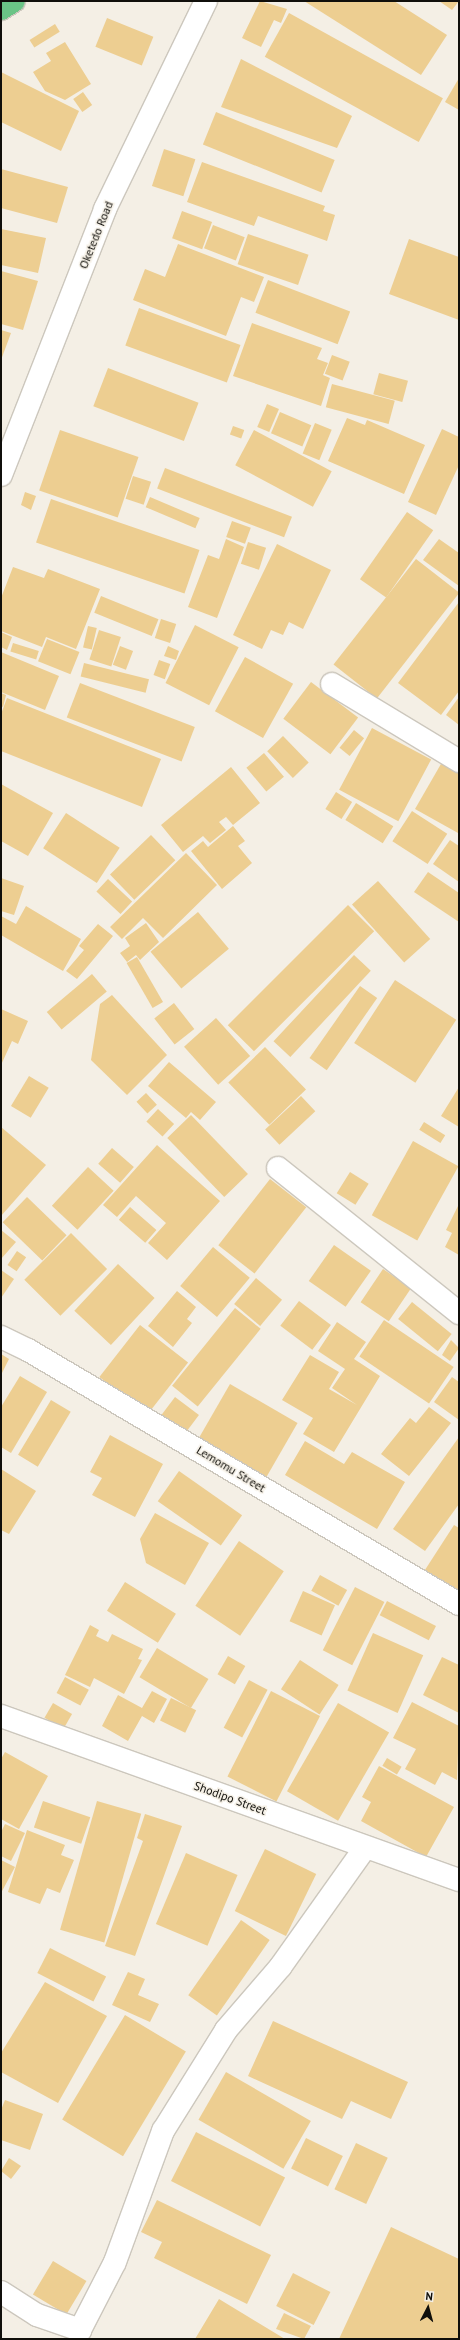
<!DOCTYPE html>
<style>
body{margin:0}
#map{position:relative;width:460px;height:2340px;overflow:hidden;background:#f4efe5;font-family:"PT Sans",sans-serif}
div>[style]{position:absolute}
.building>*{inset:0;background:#edce91;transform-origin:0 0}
.roads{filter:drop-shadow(1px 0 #ccc7bd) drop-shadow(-1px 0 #ccc7bd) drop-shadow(0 1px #ccc7bd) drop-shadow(0 -1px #ccc7bd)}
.minor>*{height:22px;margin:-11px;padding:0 11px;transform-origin:11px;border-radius:11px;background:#fff}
.tertiary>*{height:22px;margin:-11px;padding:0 11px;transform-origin:11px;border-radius:11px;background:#fff}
.trunk>*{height:22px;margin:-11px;padding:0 11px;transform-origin:11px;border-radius:11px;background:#6ac486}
span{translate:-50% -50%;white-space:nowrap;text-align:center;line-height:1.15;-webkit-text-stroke:3px #f4efe5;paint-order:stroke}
.street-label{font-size:12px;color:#100f0b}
.frame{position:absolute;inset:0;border:2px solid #100f0b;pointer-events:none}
.north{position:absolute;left:408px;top:2288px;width:40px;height:40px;-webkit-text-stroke:3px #f4efe5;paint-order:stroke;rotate:6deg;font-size:11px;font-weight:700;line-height:16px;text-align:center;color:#100f0b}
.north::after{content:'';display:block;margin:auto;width:14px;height:18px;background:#100f0b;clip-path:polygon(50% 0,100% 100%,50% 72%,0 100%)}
</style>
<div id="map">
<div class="building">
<i style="clip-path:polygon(260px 1px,287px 9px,281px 23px,274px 20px,261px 47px,242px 38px)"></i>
<i style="clip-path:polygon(304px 1px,394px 1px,447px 35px,421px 75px)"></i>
<i style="clip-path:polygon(439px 1px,459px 1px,452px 10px)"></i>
<i style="left:289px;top:13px;width:176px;height:50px;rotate:29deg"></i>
<i style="left:107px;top:18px;width:50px;height:31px;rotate:22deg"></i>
<i style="left:55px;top:24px;width:9px;height:30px;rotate:58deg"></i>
<i style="clip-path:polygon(65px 42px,91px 84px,65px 100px,45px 91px,33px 72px,51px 61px,46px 53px)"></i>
<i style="clip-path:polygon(241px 59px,352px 116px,337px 148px,221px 107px)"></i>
<i style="clip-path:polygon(1px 72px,79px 111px,61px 151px,1px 122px)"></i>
<i style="clip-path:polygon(459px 78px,459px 110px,445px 102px)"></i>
<i style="left:83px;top:92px;width:16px;height:12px;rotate:55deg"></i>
<i style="left:216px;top:112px;width:128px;height:35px;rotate:22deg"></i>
<i style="left:164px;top:149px;width:33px;height:39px;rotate:18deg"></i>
<i style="clip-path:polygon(202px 162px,325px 206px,323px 211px,335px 215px,327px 241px,258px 216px,254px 226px,187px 202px)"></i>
<i style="clip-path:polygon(1px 169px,68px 187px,57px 223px,1px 208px)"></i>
<i style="left:182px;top:211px;width:32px;height:29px;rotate:20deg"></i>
<i style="left:213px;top:225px;width:34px;height:25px;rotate:21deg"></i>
<i style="clip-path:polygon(1px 229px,46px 238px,38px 273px,1px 265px)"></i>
<i style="left:248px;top:234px;width:64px;height:32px;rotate:19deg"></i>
<i style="clip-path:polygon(409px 239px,459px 257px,459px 320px,389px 294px)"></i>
<i style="clip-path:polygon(178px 244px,264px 277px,254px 302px,241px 297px,226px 336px,133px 300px,145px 269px,165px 277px)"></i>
<i style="clip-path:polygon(1px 271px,38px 281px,23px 330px,1px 324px)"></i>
<i style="left:268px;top:280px;width:88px;height:35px;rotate:21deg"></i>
<i style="left:139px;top:308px;width:108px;height:40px;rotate:20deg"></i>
<i style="clip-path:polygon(252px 323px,322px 348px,317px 359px,328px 363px,323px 375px,330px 378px,321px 406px,233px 376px)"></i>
<i style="clip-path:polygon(1px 330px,11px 333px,1px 360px)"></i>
<i style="left:332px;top:355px;width:19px;height:20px;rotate:21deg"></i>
<i style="left:108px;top:368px;width:97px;height:41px;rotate:21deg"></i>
<i style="left:379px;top:373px;width:30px;height:22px;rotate:15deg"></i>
<i style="left:332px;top:384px;width:65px;height:24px;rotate:15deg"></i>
<i style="left:267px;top:404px;width:13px;height:25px;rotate:23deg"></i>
<i style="left:280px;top:412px;width:34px;height:23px;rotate:23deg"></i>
<i style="clip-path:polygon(347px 418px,365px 425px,367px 420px,425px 445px,404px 494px,328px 461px)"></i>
<i style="left:315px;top:423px;width:18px;height:33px;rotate:22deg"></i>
<i style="left:233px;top:426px;width:12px;height:9px;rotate:20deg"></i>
<i style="clip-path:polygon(442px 429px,459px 437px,459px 465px,436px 515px,408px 502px)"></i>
<i style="left:60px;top:430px;width:83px;height:64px;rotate:19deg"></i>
<i style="left:254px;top:430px;width:88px;height:40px;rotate:28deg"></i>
<i style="left:165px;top:468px;width:136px;height:22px;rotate:21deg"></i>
<i style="left:133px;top:476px;width:19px;height:24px;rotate:18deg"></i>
<i style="clip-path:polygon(25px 492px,36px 496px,31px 510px,21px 505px)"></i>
<i style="left:150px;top:497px;width:54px;height:11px;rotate:23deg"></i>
<i style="left:51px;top:499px;width:157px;height:46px;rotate:19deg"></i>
<i style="left:407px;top:512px;width:32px;height:82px;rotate:35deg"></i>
<i style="left:232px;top:521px;width:20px;height:17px;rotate:20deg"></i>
<i style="clip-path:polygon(226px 539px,244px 547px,217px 618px,188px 607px,208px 555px,219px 559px)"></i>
<i style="clip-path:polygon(439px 539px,459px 553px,459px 586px,423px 560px)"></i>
<i style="left:248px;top:542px;width:19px;height:23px;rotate:18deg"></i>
<i style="clip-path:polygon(277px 544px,331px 570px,303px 629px,289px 622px,283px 635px,271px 630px,262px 649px,233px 635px)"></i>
<i style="left:416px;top:559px;width:55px;height:134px;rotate:38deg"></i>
<i style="clip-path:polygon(13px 567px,44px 578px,48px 569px,100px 589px,76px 649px,46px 637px,42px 647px,1px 631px,1px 598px)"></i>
<i style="left:101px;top:596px;width:62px;height:18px;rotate:22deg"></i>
<i style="clip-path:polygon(459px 602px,459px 691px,441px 715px,398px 683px)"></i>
<i style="left:161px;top:619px;width:16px;height:20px;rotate:18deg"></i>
<i style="left:195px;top:625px;width:49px;height:65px;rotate:27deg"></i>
<i style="left:88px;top:626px;width:9px;height:22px;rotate:13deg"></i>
<i style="left:99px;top:630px;width:23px;height:31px;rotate:18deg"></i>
<i style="clip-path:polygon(1px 632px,12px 637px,7px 650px,1px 647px)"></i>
<i style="left:47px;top:639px;width:35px;height:24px;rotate:22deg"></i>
<i style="left:13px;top:643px;width:27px;height:9px;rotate:17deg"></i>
<i style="left:120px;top:646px;width:14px;height:20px;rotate:21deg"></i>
<i style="clip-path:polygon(168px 646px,179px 651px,176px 660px,164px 656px)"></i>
<i style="clip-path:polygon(1px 652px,59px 676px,45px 710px,1px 692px)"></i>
<i style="left:245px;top:657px;width:55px;height:62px;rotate:29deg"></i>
<i style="left:159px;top:660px;width:12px;height:16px;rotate:20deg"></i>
<i style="left:84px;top:663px;width:67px;height:14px;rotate:14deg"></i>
<i style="left:311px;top:682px;width:59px;height:46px;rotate:37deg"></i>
<i style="left:80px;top:683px;width:123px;height:37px;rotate:21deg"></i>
<i style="clip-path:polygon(1px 693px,6px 695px,3px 707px,1px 706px)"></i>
<i style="clip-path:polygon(459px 697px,459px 725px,446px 715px)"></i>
<i style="clip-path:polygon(7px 698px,161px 759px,142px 807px,1px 751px,1px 714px)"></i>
<i style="left:372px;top:728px;width:67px;height:70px;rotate:28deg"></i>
<i style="left:354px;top:730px;width:13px;height:23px;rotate:39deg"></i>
<i style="left:283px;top:736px;width:37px;height:22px;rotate:46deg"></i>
<i style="left:264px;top:753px;width:31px;height:23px;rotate:50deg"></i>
<i style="clip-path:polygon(445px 757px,459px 765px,458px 833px,415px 809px)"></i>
<i style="clip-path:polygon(231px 767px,260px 803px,233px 825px,226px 817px,219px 822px,226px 830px,210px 843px,203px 836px,183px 852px,161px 825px)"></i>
<i style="clip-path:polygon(1px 784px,53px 813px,28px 856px,1px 841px)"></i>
<i style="left:336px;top:792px;width:19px;height:20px;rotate:32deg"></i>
<i style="left:356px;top:803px;width:44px;height:20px;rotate:32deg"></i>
<i style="left:412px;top:811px;width:42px;height:36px;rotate:33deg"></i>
<i style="left:66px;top:813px;width:64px;height:42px;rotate:33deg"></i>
<i style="clip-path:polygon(233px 826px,245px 841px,238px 846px,252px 863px,222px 889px,191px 851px,203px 841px,208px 847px)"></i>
<i style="left:151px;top:835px;width:35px;height:57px;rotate:46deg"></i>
<i style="clip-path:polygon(450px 840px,459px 846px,459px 882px,433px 864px)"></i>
<i style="clip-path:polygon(186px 853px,217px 885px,163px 938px,143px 918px,122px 939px,110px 927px)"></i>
<i style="clip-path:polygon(428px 872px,459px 893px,459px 922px,414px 892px)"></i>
<i style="clip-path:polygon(1px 878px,24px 886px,14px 915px,1px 911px)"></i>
<i style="left:108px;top:879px;width:33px;height:17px;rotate:43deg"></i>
<i style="left:378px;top:881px;width:78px;height:35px;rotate:48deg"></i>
<i style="left:348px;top:905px;width:37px;height:170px;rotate:45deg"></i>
<i style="clip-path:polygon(26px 906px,81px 939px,63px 971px,1px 935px,1px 916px,16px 924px)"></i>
<i style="left:198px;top:912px;width:48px;height:62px;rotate:50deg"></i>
<i style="clip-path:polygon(146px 923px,159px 942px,140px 960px,136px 955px,127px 962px,120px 953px,130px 946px,125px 938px)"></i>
<i style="clip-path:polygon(98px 924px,113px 936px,77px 979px,66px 971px,84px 950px,79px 946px)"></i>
<i style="left:354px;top:955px;width:23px;height:118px;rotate:43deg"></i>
<i style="left:137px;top:957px;width:52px;height:12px;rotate:60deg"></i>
<i style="left:92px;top:974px;width:23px;height:59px;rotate:50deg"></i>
<i style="left:395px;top:980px;width:73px;height:75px;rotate:33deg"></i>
<i style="left:360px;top:986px;width:21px;height:88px;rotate:35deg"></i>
<i style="clip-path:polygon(112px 995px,167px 1055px,127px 1095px,91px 1060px,100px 1004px)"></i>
<i style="left:174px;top:1003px;width:33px;height:25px;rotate:52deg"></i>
<i style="clip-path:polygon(1px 1009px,28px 1021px,18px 1044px,12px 1041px,1px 1065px)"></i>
<i style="left:216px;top:1018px;width:51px;height:43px;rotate:48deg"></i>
<i style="left:265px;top:1047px;width:59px;height:51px;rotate:46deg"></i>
<i style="clip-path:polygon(169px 1062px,216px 1102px,200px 1120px,191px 1112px,186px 1118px,148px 1086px)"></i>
<i style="left:29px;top:1076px;width:23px;height:35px;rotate:31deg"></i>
<i style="clip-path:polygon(459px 1087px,459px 1127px,441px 1116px)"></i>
<i style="left:146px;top:1093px;width:16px;height:13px;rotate:47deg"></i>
<i style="left:301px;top:1096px;width:21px;height:49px;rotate:47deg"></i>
<i style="left:158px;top:1109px;width:22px;height:17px;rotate:43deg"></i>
<i style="left:191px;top:1115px;width:82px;height:33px;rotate:46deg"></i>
<i style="left:424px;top:1122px;width:25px;height:9px;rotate:32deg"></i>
<i style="clip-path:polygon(1px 1127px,46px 1165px,1px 1216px)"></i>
<i style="left:413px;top:1141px;width:52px;height:85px;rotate:29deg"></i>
<i style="clip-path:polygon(157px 1145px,220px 1201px,167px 1260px,148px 1243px,166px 1223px,136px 1196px,117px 1217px,103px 1205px)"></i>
<i style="left:112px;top:1148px;width:29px;height:21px;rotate:41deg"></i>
<i style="left:88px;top:1167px;width:35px;height:53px;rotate:43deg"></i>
<i style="left:350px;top:1172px;width:22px;height:25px;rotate:32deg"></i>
<i style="left:270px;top:1179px;width:46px;height:84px;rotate:38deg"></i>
<i style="left:27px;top:1197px;width:55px;height:35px;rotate:44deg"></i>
<i style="clip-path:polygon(459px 1204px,459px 1255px,445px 1247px,452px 1233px,446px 1230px)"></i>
<i style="left:130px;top:1207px;width:35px;height:17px;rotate:41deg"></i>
<i style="clip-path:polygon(1px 1230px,16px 1242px,1px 1259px)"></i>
<i style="left:71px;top:1233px;width:51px;height:66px;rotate:45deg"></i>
<i style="left:334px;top:1245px;width:45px;height:44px;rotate:35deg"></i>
<i style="left:213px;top:1247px;width:48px;height:51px;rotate:40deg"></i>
<i style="left:17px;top:1251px;width:11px;height:17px;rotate:34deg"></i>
<i style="left:118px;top:1264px;width:50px;height:64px;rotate:43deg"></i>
<i style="left:383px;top:1269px;width:34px;height:40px;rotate:34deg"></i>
<i style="clip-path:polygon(1px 1270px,14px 1279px,1px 1298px)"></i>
<i style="left:256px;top:1278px;width:34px;height:34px;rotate:40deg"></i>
<i style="clip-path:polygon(177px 1291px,196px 1307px,187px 1319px,192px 1323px,173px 1347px,148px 1326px)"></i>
<i style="left:299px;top:1301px;width:40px;height:31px;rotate:37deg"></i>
<i style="left:412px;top:1302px;width:51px;height:22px;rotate:39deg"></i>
<i style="left:235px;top:1308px;width:33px;height:100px;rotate:39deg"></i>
<i style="left:384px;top:1320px;width:84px;height:44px;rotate:34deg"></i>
<i style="clip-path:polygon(337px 1322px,366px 1342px,354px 1359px,380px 1376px,334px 1452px,303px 1434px,313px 1418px,282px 1400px,310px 1355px,339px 1372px,329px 1389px,357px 1405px,332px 1388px,345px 1369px,318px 1351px)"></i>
<i style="left:140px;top:1325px;width:61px;height:66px;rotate:38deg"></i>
<i style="clip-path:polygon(451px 1340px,459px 1348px,450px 1361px,442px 1355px)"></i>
<i style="clip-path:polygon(1px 1354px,9px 1359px,1px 1375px)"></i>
<i style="clip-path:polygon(20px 1376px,47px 1392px,11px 1453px,1px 1447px,1px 1407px)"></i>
<i style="clip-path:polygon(452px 1377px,459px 1382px,459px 1420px,434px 1402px)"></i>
<i style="left:230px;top:1384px;width:78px;height:66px;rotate:30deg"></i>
<i style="left:175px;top:1397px;width:30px;height:26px;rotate:37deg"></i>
<i style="left:51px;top:1400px;width:23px;height:64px;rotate:31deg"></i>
<i style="clip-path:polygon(429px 1407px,451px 1423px,409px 1476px,381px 1454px,410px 1418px,416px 1423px)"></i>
<i style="clip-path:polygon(110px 1435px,163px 1464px,135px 1517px,92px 1495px,102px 1478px,90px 1472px)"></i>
<i style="clip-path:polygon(459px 1437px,459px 1504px,425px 1551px,393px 1529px)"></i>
<i style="clip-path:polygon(305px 1441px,344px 1464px,352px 1452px,405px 1482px,377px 1529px,285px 1475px)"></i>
<i style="clip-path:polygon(1px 1469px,36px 1491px,9px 1534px,1px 1530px)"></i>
<i style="left:179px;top:1471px;width:77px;height:37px;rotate:35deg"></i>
<i style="clip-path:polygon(155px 1513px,209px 1543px,185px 1585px,146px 1563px,140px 1539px)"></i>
<i style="clip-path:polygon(454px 1525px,459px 1528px,459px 1596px,423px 1573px)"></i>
<i style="left:239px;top:1541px;width:54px;height:78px;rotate:34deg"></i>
<i style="left:320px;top:1575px;width:31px;height:18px;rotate:29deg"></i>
<i style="left:125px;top:1582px;width:60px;height:34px;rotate:32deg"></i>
<i style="left:355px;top:1587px;width:33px;height:71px;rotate:27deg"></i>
<i style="left:303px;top:1591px;width:35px;height:33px;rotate:24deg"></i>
<i style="left:387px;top:1601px;width:55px;height:16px;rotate:27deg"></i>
<i style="clip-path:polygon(90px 1625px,99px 1630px,96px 1636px,108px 1642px,112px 1634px,143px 1649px,138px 1659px,142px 1660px,124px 1694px,94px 1678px,90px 1687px,65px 1675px)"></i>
<i style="left:373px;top:1633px;width:55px;height:63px;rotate:24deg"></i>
<i style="left:157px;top:1648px;width:60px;height:34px;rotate:31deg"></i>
<i style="left:228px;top:1656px;width:20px;height:21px;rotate:30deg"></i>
<i style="clip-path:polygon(442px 1657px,459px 1665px,459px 1713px,423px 1695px)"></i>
<i style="left:300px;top:1660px;width:46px;height:35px;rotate:33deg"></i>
<i style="left:65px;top:1677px;width:27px;height:18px;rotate:28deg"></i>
<i style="left:249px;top:1680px;width:21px;height:54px;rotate:28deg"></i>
<i style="clip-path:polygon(152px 1691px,167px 1699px,154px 1723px,142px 1716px,128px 1741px,102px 1726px,118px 1695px,142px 1708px)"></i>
<i style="left:271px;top:1691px;width:55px;height:96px;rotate:27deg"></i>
<i style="left:171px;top:1698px;width:28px;height:25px;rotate:26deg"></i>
<i style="clip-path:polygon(412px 1702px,459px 1726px,457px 1780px,442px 1772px,435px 1785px,405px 1769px,416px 1749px,393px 1738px)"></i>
<i style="left:53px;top:1703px;width:22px;height:17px;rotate:30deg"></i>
<i style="left:338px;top:1703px;width:59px;height:102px;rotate:30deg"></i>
<i style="clip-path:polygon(5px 1752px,48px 1776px,19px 1829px,1px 1819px,1px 1759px)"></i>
<i style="left:387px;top:1758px;width:17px;height:9px;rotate:31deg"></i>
<i style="clip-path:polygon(379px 1766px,454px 1807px,426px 1857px,361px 1821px,371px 1802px,362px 1797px)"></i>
<i style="left:43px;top:1801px;width:50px;height:28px;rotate:19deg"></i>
<i style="left:97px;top:1801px;width:46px;height:134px;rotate:16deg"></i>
<i style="clip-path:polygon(145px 1814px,182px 1826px,135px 1956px,105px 1946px,143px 1841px,137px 1838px)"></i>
<i style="clip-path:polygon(5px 1824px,25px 1833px,11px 1861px,1px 1856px,1px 1832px)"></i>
<i style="clip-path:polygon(27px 1830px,65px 1845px,61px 1855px,74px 1860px,60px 1893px,47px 1888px,40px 1904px,8px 1892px)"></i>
<i style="left:265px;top:1849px;width:57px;height:69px;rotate:26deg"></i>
<i style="left:186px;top:1853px;width:56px;height:77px;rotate:23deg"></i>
<i style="clip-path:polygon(1px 1860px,15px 1867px,1px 1893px)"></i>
<i style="left:241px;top:1920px;width:35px;height:92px;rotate:35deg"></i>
<i style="left:50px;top:1948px;width:63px;height:28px;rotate:27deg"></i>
<i style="clip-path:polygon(128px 1972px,145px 1979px,138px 1995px,159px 2004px,150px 2022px,112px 2005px)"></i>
<i style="clip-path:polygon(45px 1982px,107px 2016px,58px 2103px,1px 2072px,1px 2053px)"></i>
<i style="left:125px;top:2015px;width:71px;height:122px;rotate:31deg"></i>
<i style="clip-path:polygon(273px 2021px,408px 2082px,391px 2119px,351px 2101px,342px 2119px,248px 2076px)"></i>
<i style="left:226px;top:2072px;width:98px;height:55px;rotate:30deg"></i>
<i style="clip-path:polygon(5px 2100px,43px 2114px,30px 2150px,1px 2140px,1px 2110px)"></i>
<i style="left:196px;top:2132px;width:100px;height:55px;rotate:27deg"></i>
<i style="left:306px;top:2138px;width:41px;height:34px;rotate:26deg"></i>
<i style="left:356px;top:2143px;width:35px;height:51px;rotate:25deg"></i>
<i style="clip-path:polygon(9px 2158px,21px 2166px,11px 2179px,1px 2171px)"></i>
<i style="clip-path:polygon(157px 2200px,271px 2255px,247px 2304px,154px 2258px,162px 2242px,141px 2232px)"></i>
<i style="clip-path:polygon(391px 2227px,459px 2259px,459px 2339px,339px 2339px)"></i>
<i style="left:53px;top:2261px;width:39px;height:39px;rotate:31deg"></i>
<i style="left:293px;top:2273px;width:42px;height:37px;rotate:27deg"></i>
<i style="clip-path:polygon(219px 2299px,247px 2316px,285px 2339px,195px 2339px)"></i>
<i style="clip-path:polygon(284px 2313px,311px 2326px,304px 2339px,276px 2329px)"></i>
</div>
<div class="roads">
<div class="minor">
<i style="left:332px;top:684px;width:149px;rotate:31.2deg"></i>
<i style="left:278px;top:1168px;width:232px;rotate:38.7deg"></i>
<i style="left:1px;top:1337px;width:30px;rotate:26deg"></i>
<i style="left:28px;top:1350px;width:500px;rotate:30.51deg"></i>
<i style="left:1px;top:1716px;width:486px;rotate:19.7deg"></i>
<i style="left:1px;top:2292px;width:43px;rotate:32.6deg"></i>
<i style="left:37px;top:2315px;width:46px;rotate:19.2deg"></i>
<i style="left:80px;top:2330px;width:76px;rotate:-62.8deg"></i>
<i style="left:115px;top:2262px;width:140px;rotate:-69.9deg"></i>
<i style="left:163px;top:2131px;width:119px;rotate:-58deg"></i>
<i style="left:226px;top:2030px;width:84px;rotate:-49.3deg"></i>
<i style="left:281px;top:1966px;width:145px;rotate:-54.6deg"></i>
</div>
<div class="tertiary">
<i style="left:1px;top:475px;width:286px;rotate:-68.6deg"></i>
<i style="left:105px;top:209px;width:231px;rotate:-64.1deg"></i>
</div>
<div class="trunk">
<i style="left:1px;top:9px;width:15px;rotate:-32deg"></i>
</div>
</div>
<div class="street-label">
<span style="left:96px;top:235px;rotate:-68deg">Oketedo Road</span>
<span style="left:231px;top:1469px;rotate:31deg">Lemomu Street</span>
<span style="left:230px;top:1798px;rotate:20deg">Shodipo Street</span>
</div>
<div class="frame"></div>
<div class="north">N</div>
</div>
